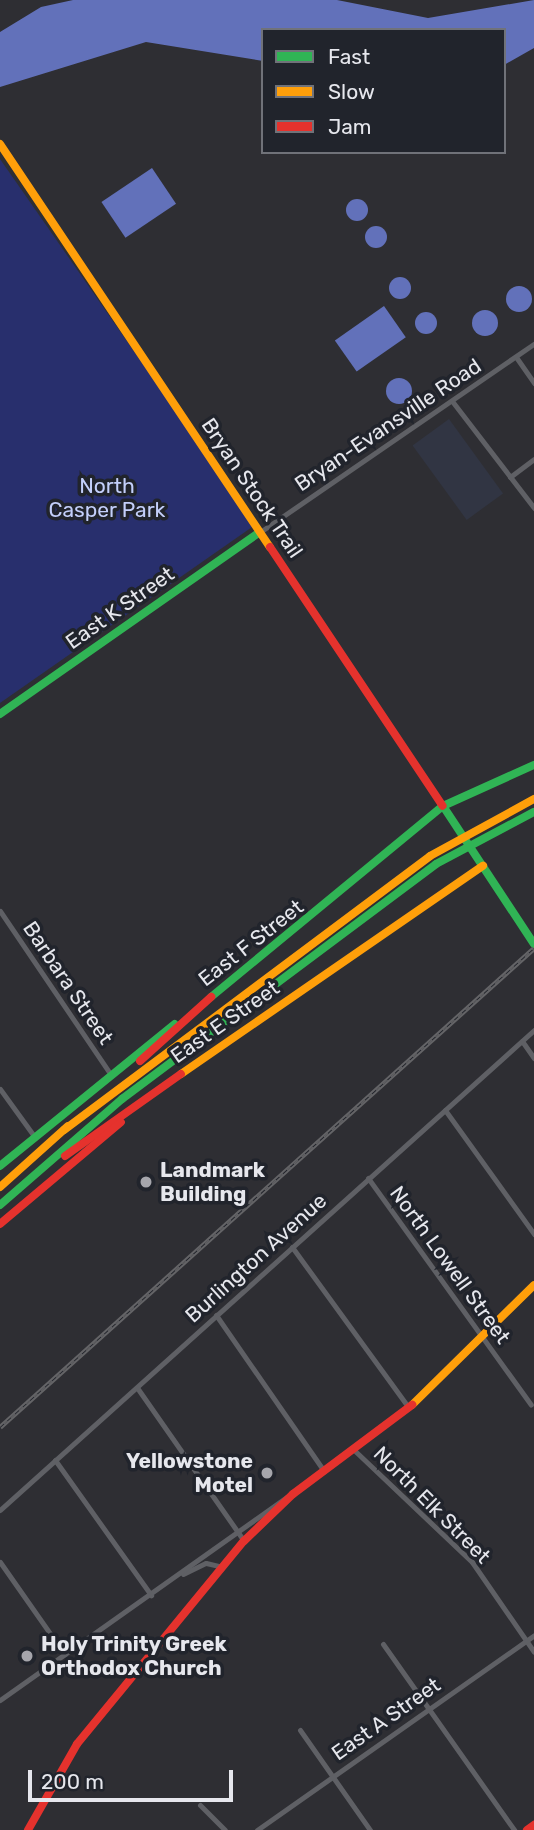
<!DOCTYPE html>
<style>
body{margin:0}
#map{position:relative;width:534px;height:1830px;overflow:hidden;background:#2e2e33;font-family:Rubik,sans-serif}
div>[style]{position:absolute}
.built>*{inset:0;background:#313543;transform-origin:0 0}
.green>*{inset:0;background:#282f6d}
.water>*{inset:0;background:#6271ba;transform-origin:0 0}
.round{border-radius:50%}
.street>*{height:5px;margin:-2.5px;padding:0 2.5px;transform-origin:2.5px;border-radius:2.5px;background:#5f6065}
.fast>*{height:8px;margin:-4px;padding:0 4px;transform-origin:4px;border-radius:4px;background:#30b455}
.slow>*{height:8px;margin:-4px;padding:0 4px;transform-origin:4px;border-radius:4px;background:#ff9f0a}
.jam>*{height:8px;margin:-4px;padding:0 4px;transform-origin:4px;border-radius:4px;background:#e5322d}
.rail>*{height:4.5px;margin-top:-2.25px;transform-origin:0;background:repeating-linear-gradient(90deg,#21242c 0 5px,#646467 0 10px);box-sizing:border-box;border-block:2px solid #646467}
.dots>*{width:19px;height:19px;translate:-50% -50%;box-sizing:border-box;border:4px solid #21242c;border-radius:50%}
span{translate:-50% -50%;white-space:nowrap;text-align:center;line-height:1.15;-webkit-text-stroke:7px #21242c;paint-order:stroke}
.street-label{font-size:21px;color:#e6e7ed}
.park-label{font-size:21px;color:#c3cffa}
.poi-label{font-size:21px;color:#e6e7ed;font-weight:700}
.left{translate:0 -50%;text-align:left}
.right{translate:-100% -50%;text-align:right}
.legend{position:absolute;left:261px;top:28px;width:245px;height:126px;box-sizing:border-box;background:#21242c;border:2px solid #707279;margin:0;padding:9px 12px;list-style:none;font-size:21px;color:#e6e7ed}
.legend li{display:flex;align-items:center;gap:14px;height:35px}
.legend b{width:35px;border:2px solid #707279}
.scale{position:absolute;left:28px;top:1770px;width:205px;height:32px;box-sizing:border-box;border:4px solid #e6e7ed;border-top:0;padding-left:9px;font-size:21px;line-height:24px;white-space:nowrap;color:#e6e7ed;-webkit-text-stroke:5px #21242c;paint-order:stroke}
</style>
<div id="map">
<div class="built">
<i style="left:449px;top:419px;width:92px;height:45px;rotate:54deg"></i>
</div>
<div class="green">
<i style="clip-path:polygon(0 159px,255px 525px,0 703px)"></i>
</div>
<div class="water">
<i style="clip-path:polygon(73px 0,337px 0,428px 18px,534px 0,534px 48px,504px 65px,504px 30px,263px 30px,263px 61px,146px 42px,0 87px,0 32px,41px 7px)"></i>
<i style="left:152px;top:168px;width:43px;height:61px;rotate:56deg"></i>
<i class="round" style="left:346px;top:199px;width:22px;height:22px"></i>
<i class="round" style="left:365px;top:226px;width:22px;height:22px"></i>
<i class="round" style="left:389px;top:277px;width:22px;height:22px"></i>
<i class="round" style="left:506px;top:286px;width:26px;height:26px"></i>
<i style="left:384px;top:306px;width:38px;height:60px;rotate:55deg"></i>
<i class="round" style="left:472px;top:310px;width:26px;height:26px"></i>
<i class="round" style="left:415px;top:312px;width:22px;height:22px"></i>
<i class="round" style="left:386px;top:378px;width:26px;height:26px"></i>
</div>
<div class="street">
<i style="left:516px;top:357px;width:32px;rotate:55deg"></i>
<i style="left:452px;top:401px;width:135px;rotate:52.5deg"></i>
<i style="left:510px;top:477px;width:30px;rotate:-37deg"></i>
<i style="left:260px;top:532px;width:332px;rotate:-34.5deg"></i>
<i style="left:0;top:911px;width:194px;rotate:55.9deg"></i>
<i style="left:522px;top:1041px;width:21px;rotate:55deg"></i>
<i style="left:0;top:1089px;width:58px;rotate:54.1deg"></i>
<i style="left:445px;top:1110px;width:153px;rotate:54.3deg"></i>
<i style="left:368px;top:1178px;width:279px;rotate:54.3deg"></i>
<i style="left:292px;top:1247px;width:199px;rotate:54deg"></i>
<i style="left:216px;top:1315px;width:190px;rotate:55.3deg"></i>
<i style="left:138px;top:1389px;width:185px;rotate:55.1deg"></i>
<i style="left:354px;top:1450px;width:163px;rotate:43.5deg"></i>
<i style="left:472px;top:1562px;width:109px;rotate:55.4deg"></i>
<i style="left:55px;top:1460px;width:166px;rotate:54.6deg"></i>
<i style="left:0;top:1510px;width:718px;rotate:-41.95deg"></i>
<i style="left:0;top:1562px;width:113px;rotate:55deg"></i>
<i style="left:183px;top:1574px;width:25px;rotate:-26deg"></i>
<i style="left:206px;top:1563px;width:17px;rotate:13deg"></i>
<i style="left:383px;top:1644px;width:228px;rotate:54.8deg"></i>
<i style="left:0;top:1700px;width:352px;rotate:-35.3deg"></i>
<i style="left:300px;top:1730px;width:122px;rotate:55deg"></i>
<i style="left:200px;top:1805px;width:35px;rotate:45deg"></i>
<i style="left:257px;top:1830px;width:339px;rotate:-35.1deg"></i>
</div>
<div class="fast">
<i style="left:0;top:714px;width:317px;rotate:-35deg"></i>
<i style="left:443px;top:806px;width:165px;rotate:56.6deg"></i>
<i style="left:211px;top:997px;width:301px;rotate:-39.5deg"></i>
<i style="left:443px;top:806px;width:100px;rotate:-24.3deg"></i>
<i style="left:0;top:1166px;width:225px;rotate:-39.1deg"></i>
<i style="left:0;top:1205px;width:162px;rotate:-41deg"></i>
<i style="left:122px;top:1099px;width:392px;rotate:-36.8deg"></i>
<i style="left:436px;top:864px;width:111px;rotate:-28deg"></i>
</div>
<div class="slow">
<i style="left:0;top:144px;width:485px;rotate:56.2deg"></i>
<i style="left:181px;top:1074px;width:367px;rotate:-34.6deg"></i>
<i style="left:64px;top:1130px;width:457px;rotate:-36.8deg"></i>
<i style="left:430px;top:856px;width:119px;rotate:-28.7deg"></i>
<i style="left:0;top:1187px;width:91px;rotate:-41.9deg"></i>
<i style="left:412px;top:1405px;width:171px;rotate:-44.5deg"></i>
</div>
<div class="jam">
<i style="left:270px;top:547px;width:311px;rotate:56.3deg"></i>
<i style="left:140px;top:1061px;width:96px;rotate:-42deg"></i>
<i style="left:65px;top:1156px;width:142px;rotate:-35.3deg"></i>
<i style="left:0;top:1224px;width:158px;rotate:-40.1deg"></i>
<i style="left:28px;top:1830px;width:99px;rotate:-60.3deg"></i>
<i style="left:77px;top:1744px;width:263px;rotate:-50.6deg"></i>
<i style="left:244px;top:1541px;width:68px;rotate:-43.8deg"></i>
<i style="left:293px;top:1494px;width:149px;rotate:-36.8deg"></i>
<i style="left:527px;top:1830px;width:9px;rotate:-36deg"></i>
</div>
<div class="rail">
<i style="left:0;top:1427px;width:717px;rotate:-41.89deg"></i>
</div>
<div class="dots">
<i style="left:146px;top:1182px;background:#a6a6ac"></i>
<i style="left:267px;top:1473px;background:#a6a6ac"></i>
<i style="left:27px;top:1656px;background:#a6a6ac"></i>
</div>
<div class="street-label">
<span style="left:388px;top:425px;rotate:-34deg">Bryan-Evansville Road</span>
<span style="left:252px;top:488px;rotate:56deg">Bryan Stock Trail</span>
<span style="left:120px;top:608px;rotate:-35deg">East K Street</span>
<span style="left:251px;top:943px;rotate:-38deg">East F Street</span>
<span style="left:68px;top:983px;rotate:56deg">Barbara Street</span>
<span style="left:225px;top:1022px;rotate:-35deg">East E Street</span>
<span style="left:256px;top:1258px;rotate:-42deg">Burlington Avenue</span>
<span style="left:450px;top:1265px;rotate:54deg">North Lowell Street</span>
<span style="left:432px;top:1505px;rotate:45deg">North Elk Street</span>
<span style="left:386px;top:1719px;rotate:-35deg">East A Street</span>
</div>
<div class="park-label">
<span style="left:107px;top:498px">North<br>Casper Park</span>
</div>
<div class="poi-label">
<span class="left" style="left:160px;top:1182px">Landmark<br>Building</span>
<span class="right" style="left:253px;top:1473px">Yellowstone<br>Motel</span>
<span class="left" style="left:41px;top:1656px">Holy Trinity Greek<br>Orthodox Church</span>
</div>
<ul class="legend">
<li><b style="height:9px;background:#30b455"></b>Fast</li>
<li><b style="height:9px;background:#ff9f0a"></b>Slow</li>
<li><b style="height:9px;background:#e5322d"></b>Jam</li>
</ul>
<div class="scale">200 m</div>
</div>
